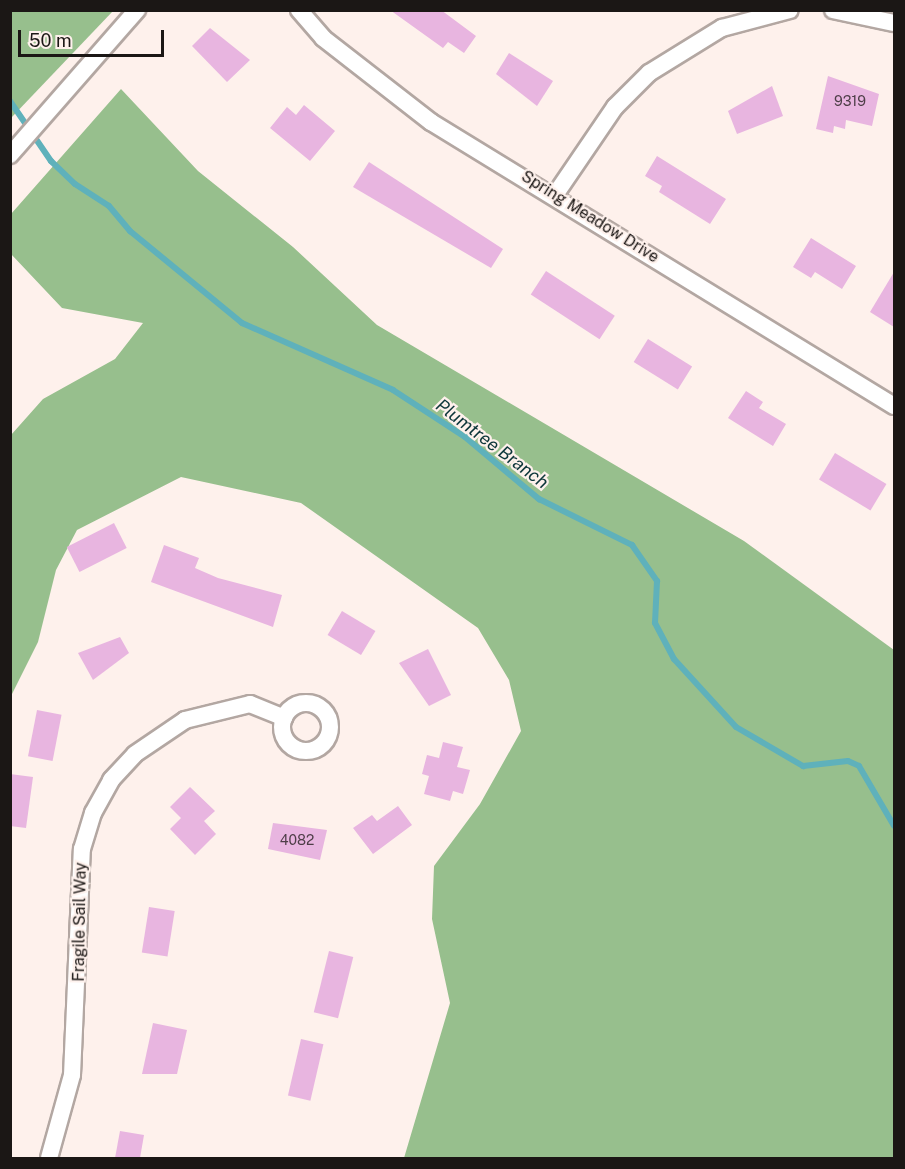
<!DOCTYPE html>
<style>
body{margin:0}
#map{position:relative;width:905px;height:1169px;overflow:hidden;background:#fef1ec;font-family:"Public Sans",sans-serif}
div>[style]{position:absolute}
.forest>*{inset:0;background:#97bf8d}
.stream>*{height:6px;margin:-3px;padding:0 3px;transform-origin:3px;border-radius:3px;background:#5fb1bb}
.building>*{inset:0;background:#e8b5e0;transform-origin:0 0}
.roads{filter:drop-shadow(2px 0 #b3a7a2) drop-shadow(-2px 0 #b3a7a2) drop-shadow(0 2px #b3a7a2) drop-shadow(0 -2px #b3a7a2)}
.street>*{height:16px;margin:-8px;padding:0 8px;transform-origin:8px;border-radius:8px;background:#fff}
.street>.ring{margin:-8px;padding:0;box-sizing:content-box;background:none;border:16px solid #fff;border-radius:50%}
span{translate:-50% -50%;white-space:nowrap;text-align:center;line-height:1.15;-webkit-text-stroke:4.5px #fef1ec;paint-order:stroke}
.number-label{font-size:14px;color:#4e3e48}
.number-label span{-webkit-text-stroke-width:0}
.street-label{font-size:16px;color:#1b1715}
.water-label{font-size:18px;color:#0d363a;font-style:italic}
.frame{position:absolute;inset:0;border:12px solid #1b1715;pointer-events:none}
.scale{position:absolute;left:18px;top:30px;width:146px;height:27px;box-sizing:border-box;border:3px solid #1b1715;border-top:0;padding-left:8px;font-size:18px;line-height:21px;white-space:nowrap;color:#1b1715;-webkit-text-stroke:4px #fef1ec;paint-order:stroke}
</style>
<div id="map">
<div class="forest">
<i style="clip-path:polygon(11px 10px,113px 11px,11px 118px,10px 11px)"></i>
<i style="clip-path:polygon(121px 89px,198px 171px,293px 247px,377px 325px,744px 541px,894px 650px,894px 1158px,404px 1158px,450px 1003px,432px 919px,434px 866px,480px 804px,521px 731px,509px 680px,478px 628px,301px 503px,181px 477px,77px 530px,56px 570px,38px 642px,11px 696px,11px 435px,43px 399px,115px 359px,143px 323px,62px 308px,11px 254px,11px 214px)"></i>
</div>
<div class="stream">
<i style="left:10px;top:101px;width:73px;rotate:55.7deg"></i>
<i style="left:51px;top:161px;width:33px;rotate:44deg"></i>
<i style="left:75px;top:184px;width:40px;rotate:32.9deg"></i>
<i style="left:109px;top:206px;width:33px;rotate:50deg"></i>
<i style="left:130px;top:231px;width:145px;rotate:39.4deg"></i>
<i style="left:242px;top:323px;width:165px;rotate:23.9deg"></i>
<i style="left:393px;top:390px;width:86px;rotate:33.1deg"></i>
<i style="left:465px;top:437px;width:97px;rotate:40deg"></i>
<i style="left:539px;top:499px;width:104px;rotate:26.3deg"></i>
<i style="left:632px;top:545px;width:44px;rotate:55.2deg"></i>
<i style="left:657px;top:581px;width:42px;rotate:92.7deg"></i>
<i style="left:655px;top:623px;width:41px;rotate:62.2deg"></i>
<i style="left:674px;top:659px;width:92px;rotate:47.6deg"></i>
<i style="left:736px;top:727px;width:78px;rotate:30.2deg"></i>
<i style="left:803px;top:766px;width:45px;rotate:-6.3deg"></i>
<i style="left:848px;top:761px;width:12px;rotate:24deg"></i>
<i style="left:859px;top:766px;width:69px;rotate:59.7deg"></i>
</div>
<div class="building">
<i style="clip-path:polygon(390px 10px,441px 10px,476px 36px,464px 53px,448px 42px,443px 48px)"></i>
<i style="clip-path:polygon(210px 28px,250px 60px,227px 82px,192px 46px)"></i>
<i style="clip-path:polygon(509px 53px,553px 81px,537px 106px,496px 74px)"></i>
<i style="clip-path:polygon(828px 76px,879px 94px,872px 126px,846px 120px,845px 129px,834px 126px,833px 133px,816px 129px)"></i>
<i style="clip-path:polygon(772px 86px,783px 116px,737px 134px,728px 111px)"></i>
<i style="clip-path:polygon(304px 105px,335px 131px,310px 161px,270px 128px,287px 107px,296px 115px)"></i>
<i style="clip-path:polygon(657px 156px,726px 199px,710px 224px,659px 192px,662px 186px,645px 176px)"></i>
<i style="clip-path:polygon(369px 162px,503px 249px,491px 268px,353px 187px)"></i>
<i style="clip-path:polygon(811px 238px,856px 266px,842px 289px,815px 272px,811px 278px,793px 267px)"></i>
<i style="left:546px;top:271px;width:82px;height:28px;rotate:33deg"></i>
<i style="clip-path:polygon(894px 272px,894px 327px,870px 312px)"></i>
<i style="left:648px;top:339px;width:52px;height:27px;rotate:32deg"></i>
<i style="clip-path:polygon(746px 391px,763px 402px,759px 408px,786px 424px,773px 446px,728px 418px)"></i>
<i style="left:835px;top:453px;width:60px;height:31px;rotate:31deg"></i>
<i style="left:114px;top:523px;width:28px;height:53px;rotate:63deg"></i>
<i style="clip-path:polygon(164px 545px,199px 558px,195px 568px,218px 578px,282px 595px,273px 627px,151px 582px)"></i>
<i style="left:342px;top:611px;width:39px;height:28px;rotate:31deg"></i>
<i style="clip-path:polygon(120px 637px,129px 653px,93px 680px,78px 653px)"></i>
<i style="clip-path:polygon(428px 649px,451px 695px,429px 706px,399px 663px)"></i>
<i style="left:37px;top:710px;width:25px;height:47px;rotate:11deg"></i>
<i style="clip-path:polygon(443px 742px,463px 747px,457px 767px,470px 770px,463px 794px,453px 791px,450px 801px,424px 794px,429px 776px,422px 774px,427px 755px,439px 758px)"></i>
<i style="clip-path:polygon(10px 774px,33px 777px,26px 828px,10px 826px)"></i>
<i style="clip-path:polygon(190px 787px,215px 811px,204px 821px,216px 834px,195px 855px,170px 829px,181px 818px,170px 807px)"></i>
<i style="clip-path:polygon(398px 806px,412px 825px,373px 854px,353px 828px,372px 815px,377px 821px)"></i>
<i style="clip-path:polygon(273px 823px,327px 830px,320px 860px,268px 849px)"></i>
<i style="left:149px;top:907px;width:26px;height:46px;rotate:9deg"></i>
<i style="left:329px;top:951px;width:25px;height:63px;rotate:14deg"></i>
<i style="clip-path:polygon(153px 1023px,187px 1030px,177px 1074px,142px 1074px)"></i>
<i style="left:301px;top:1039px;width:23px;height:58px;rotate:13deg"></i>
<i style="clip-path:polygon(120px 1131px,144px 1135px,140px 1158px,115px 1158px)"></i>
</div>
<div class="roads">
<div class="street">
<i style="left:299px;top:10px;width:37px;rotate:49deg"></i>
<i style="left:323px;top:38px;width:137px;rotate:37.9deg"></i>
<i style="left:431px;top:122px;width:543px;rotate:31.52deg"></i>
<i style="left:833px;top:10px;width:62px;rotate:12deg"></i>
<i style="left:10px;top:155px;width:193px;rotate:-48.8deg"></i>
<i style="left:555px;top:195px;width:107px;rotate:-55.7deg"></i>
<i style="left:615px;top:107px;width:48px;rotate:-45deg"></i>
<i style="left:649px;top:73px;width:86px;rotate:-31.7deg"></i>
<i style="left:722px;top:28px;width:70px;rotate:-14.8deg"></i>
<i class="ring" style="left:282px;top:703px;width:32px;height:32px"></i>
<i style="left:49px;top:1158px;width:86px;rotate:-74.5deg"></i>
<i style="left:72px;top:1075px;width:226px;rotate:-87.5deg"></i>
<i style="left:82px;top:849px;width:38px;rotate:-73deg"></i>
<i style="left:93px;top:813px;width:38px;rotate:-61deg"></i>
<i style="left:111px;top:780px;width:35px;rotate:-47deg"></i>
<i style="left:135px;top:754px;width:60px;rotate:-34.2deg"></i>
<i style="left:185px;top:720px;width:67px;rotate:-13.8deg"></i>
<i style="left:250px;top:704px;width:37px;rotate:22deg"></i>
</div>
</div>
<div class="number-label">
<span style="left:850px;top:101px">9319</span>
<span style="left:297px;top:840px">4082</span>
</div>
<div class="street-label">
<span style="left:590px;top:217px;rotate:32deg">Spring Meadow Drive</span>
<span style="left:80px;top:922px;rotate:-89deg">Fragile Sail Way</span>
</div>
<div class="water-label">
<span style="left:492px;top:444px;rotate:37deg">Plumtree Branch</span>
</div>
<div class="frame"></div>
<div class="scale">50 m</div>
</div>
